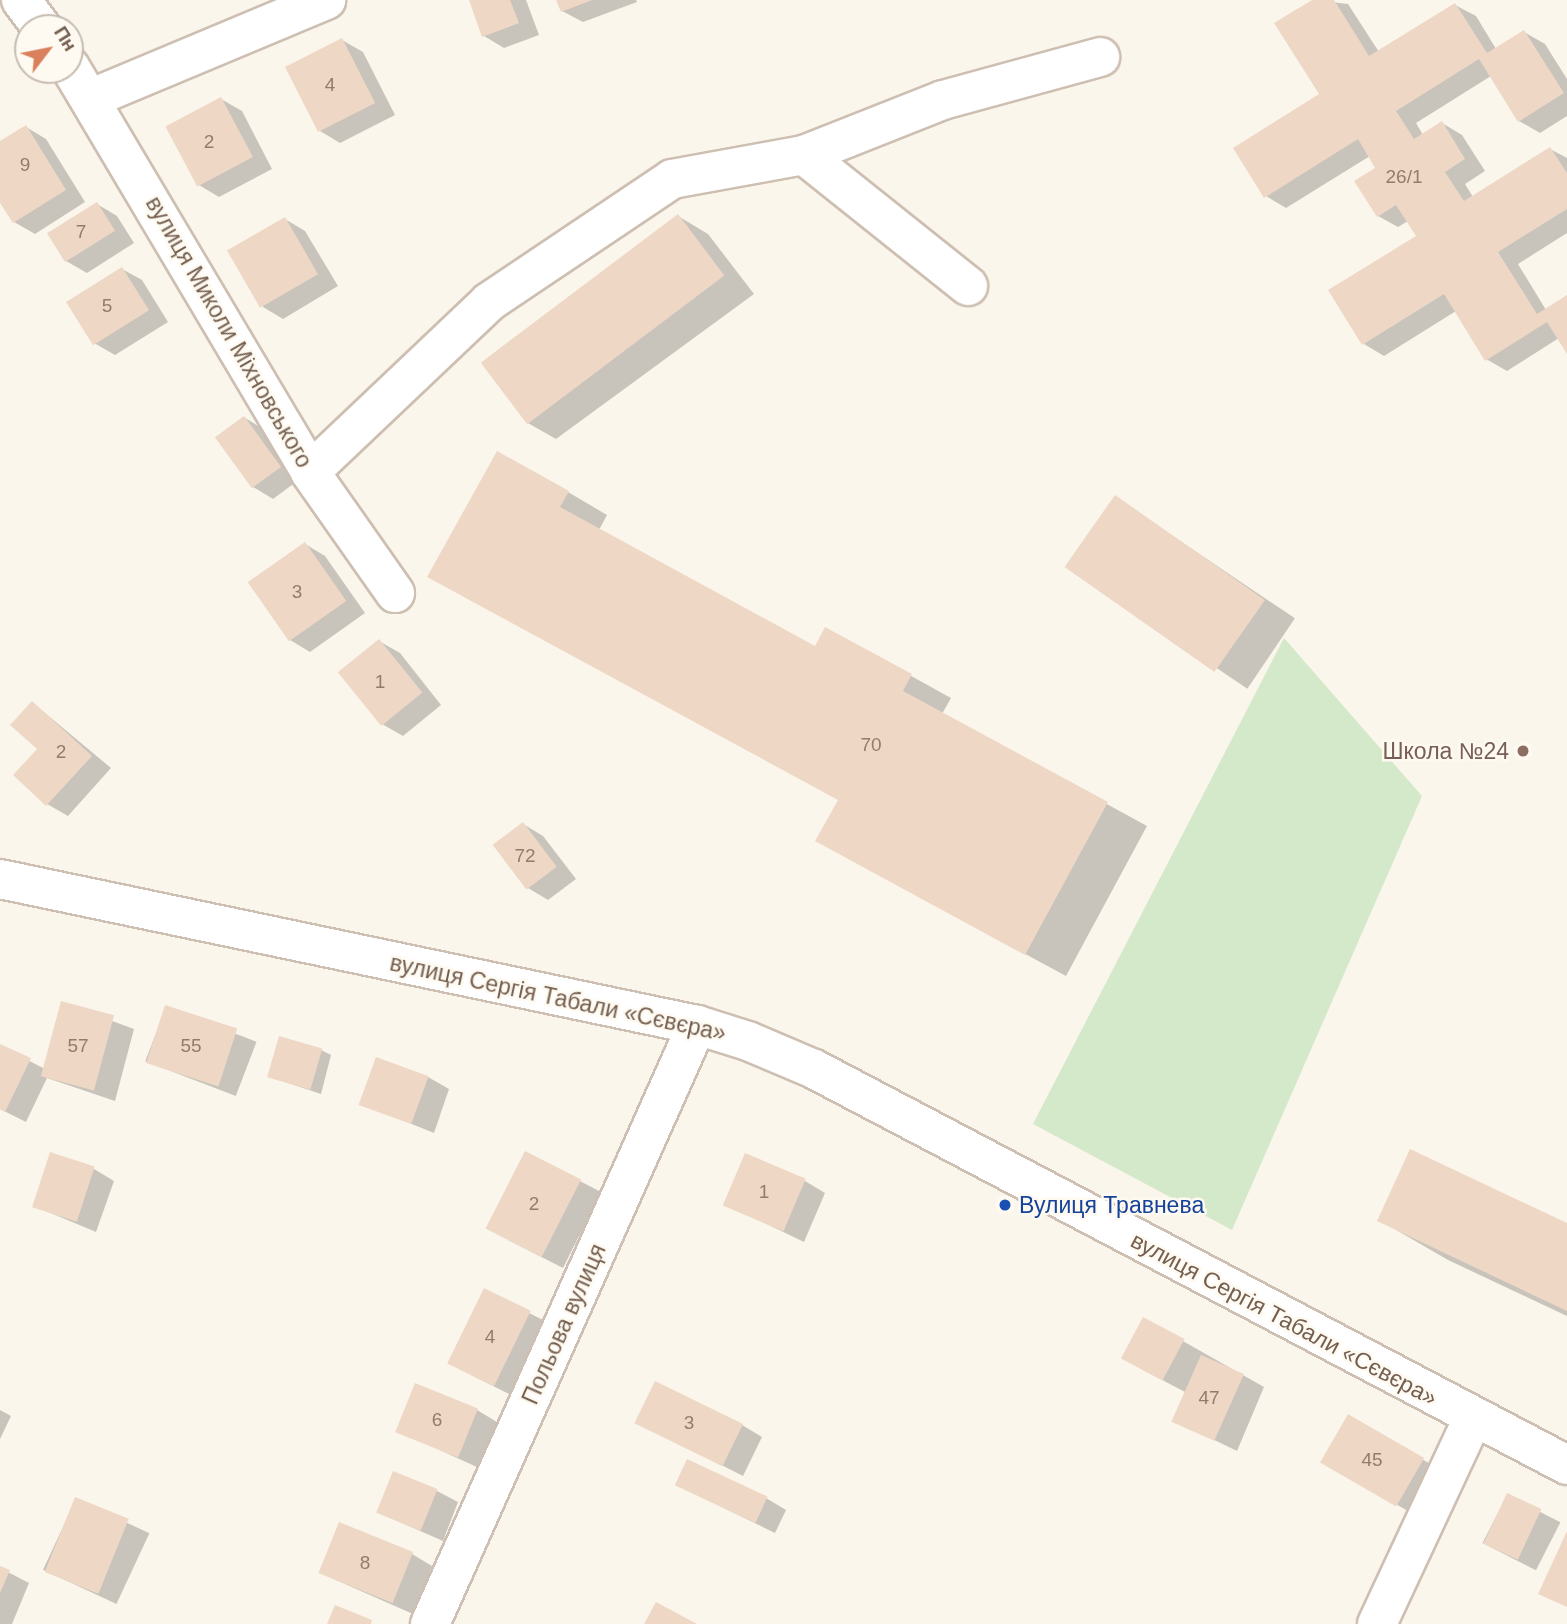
<!DOCTYPE html>
<meta charset="utf-8">
<style>
body{margin:0}
#map{position:relative;width:1567px;height:1624px;overflow:hidden;background:#fbf6eb;font-family:Arial,sans-serif}
div>[style]{position:absolute}
.green>*{inset:0;background:#d4e8ca}
.shadow>*{inset:0;background:#0003;transform-origin:0 0}
.building>*{inset:0;background:#eed8c5;transform-origin:0 0}
.roads{filter:drop-shadow(2px 0 #cdbfb1) drop-shadow(-2px 0 #cdbfb1) drop-shadow(0 2px #cdbfb1) drop-shadow(0 -2px #cdbfb1)}
.street>*{height:38px;margin:-19px;padding:0 19px;transform-origin:19px;border-radius:19px;background:#fff}
.secondary>*{height:38px;margin:-19px;padding:0 19px;transform-origin:19px;border-radius:19px;background:#fff}
.dots>*{width:19px;height:19px;translate:-50% -50%;box-sizing:border-box;border:4px solid #fefaf1;border-radius:50%}
span{translate:-50% -50%;white-space:nowrap;text-align:center;line-height:1.15;-webkit-text-stroke:5px #fefaf1;paint-order:stroke}
.number-label{font-size:19px;color:#927d6d}
.number-label span{-webkit-text-stroke-width:0}
.street-label{font-size:23px;color:#745f50}
.education-label{font-size:23px;color:#785e54}
.right{translate:-100% -50%;text-align:right}
.transit-label{font-size:23px;color:#164399}
.left{translate:0 -50%;text-align:left}
.north{position:absolute;left:14px;top:14px;width:70px;height:70px;box-sizing:border-box;background:#fefaf1;border:2px solid #c7bcb1;border-radius:50%;rotate:58deg;font-size:19px;font-weight:700;line-height:28px;text-align:center;color:#745f50}
.north::after{content:'';display:block;margin:auto;width:24px;height:32px;background:#d9815c;clip-path:polygon(50% 0,100% 100%,50% 72%,0 100%)}
</style>
<div id="map">
<div class="green">
<i style="clip-path:polygon(1284px 638px,1422px 796px,1232px 1230px,1033px 1124px)"></i>
</div>
<div class="shadow">
<i style="clip-path:polygon(471px 0,526px 0,539px 35px,504px 48px,484px 36px)"></i>
<i style="clip-path:polygon(558px 0,636px 0,637px 2px,583px 22px,562px 11px)"></i>
<i style="clip-path:polygon(1315px 0,1348px 4px,1379px 52px,1455px 5px,1476px 16px,1496px 49px,1524px 32px,1545px 44px,1567px 79px,1567px 116px,1540px 133px,1519px 121px,1491px 76px,1416px 123px,1423px 135px,1442px 123px,1462px 135px,1485px 171px,1465px 184px,1473px 197px,1550px 149px,1567px 158px,1567px 233px,1518px 264px,1546px 310px,1567px 297px,1567px 351px,1559px 338px,1507px 371px,1486px 359px,1456px 311px,1384px 356px,1364px 344px,1418px 236px,1408px 221px,1398px 227px,1378px 216px,1378px 168px,1370px 156px,1286px 208px,1266px 196px,1322px 95px)"></i>
<i style="clip-path:polygon(342px 40px,363px 52px,395px 115px,340px 143px,320px 131px,288px 68px)"></i>
<i style="clip-path:polygon(221px 99px,242px 111px,272px 169px,219px 197px,199px 185px)"></i>
<i style="clip-path:polygon(26px 127px,46px 139px,85px 202px,35px 234px,14px 222px,0 199px,0 143px)"></i>
<i style="clip-path:polygon(97px 204px,117px 216px,134px 243px,87px 273px,66px 261px)"></i>
<i style="clip-path:polygon(678px 216px,708px 234px,754px 294px,556px 439px,526px 422px)"></i>
<i style="clip-path:polygon(285px 219px,305px 231px,338px 286px,283px 319px,263px 307px)"></i>
<i style="clip-path:polygon(122px 269px,142px 280px,168px 322px,115px 355px,94px 343px)"></i>
<i style="clip-path:polygon(245px 418px,265px 430px,300px 479px,273px 499px,253px 487px)"></i>
<i style="clip-path:polygon(568px 492px,607px 515px,599px 530px,816px 648px,826px 629px,951px 698px,942px 714px,1147px 826px,1066px 976px,857px 863px,839px 800px,469px 599px)"></i>
<i style="left:1115px;top:497px;width:217px;height:85px;rotate:34deg"></i>
<i style="clip-path:polygon(305px 544px,325px 556px,365px 613px,310px 652px,290px 640px)"></i>
<i style="clip-path:polygon(379px 641px,400px 653px,441px 705px,403px 736px,382px 724px,341px 673px)"></i>
<i style="clip-path:polygon(33px 703px,111px 768px,68px 816px,47px 804px)"></i>
<i style="clip-path:polygon(523px 824px,543px 836px,576px 879px,548px 900px,528px 888px)"></i>
<i style="clip-path:polygon(63px 1003px,134px 1029px,115px 1101px,47px 1078px,26px 1122px,0 1109px,0 1046px,45px 1069px)"></i>
<i style="left:166px;top:1007px;width:97px;height:58px;rotate:21deg"></i>
<i style="clip-path:polygon(321px 1050px,331px 1055px,321px 1094px,270px 1077px)"></i>
<i style="clip-path:polygon(428px 1077px,449px 1089px,434px 1133px,362px 1104px)"></i>
<i style="clip-path:polygon(526px 1153px,601px 1192px,563px 1268px,508px 1240px)"></i>
<i style="clip-path:polygon(94px 1169px,114px 1181px,96px 1232px,34px 1206px)"></i>
<i style="clip-path:polygon(805px 1181px,825px 1193px,804px 1242px,725px 1204px)"></i>
<i style="clip-path:polygon(1379px 1220px,1567px 1225px,1567px 1316px,1448px 1260px)"></i>
<i style="clip-path:polygon(485px 1291px,551px 1324px,515px 1397px,471px 1375px)"></i>
<i style="clip-path:polygon(1144px 1319px,1264px 1387px,1237px 1451px,1175px 1421px,1187px 1393px,1143px 1370px)"></i>
<i style="clip-path:polygon(0 1410px,11px 1416px,0 1439px)"></i>
<i style="clip-path:polygon(477px 1410px,497px 1422px,479px 1468px,398px 1431px)"></i>
<i style="left:1349px;top:1417px;width:108px;height:52px;rotate:30deg"></i>
<i style="clip-path:polygon(637px 1422px,742px 1425px,762px 1437px,743px 1476px)"></i>
<i style="clip-path:polygon(677px 1485px,766px 1498px,786px 1510px,775px 1533px)"></i>
<i style="clip-path:polygon(437px 1491px,458px 1502px,443px 1541px,379px 1513px)"></i>
<i style="left:1507px;top:1495px;width:60px;height:54px;rotate:27deg"></i>
<i style="left:76px;top:1499px;width:81px;height:78px;rotate:25deg"></i>
<i style="clip-path:polygon(412px 1554px,432px 1566px,413px 1614px,320px 1573px)"></i>
<i style="clip-path:polygon(0 1568px,29px 1583px,12px 1624px,0 1624px)"></i>
</div>
<div class="building">
<i style="clip-path:polygon(469px 0,510px 0,519px 23px,482px 37px)"></i>
<i style="clip-path:polygon(556px 0,592px 0,561px 12px)"></i>
<i style="clip-path:polygon(1312px 0,1334px 0,1369px 56px,1455px 3px,1487px 53px,1524px 30px,1564px 93px,1518px 122px,1479px 59px,1396px 111px,1414px 139px,1442px 121px,1465px 159px,1445px 172px,1464px 201px,1550px 147px,1567px 173px,1567px 209px,1498px 252px,1537px 314px,1567px 295px,1567px 354px,1547px 322px,1485px 361px,1444px 294px,1362px 345px,1328px 290px,1416px 236px,1396px 205px,1377px 217px,1354px 181px,1375px 168px,1358px 139px,1264px 198px,1233px 148px,1319px 94px,1274px 23px)"></i>
<i style="left:342px;top:38px;width:73px;height:64px;rotate:63deg"></i>
<i style="left:221px;top:97px;width:68px;height:63px;rotate:62deg"></i>
<i style="clip-path:polygon(26px 125px,66px 190px,13px 223px,0 203px,0 141px)"></i>
<i style="left:97px;top:202px;width:34px;height:59px;rotate:58deg"></i>
<i style="left:678px;top:214px;width:77px;height:247px;rotate:53deg"></i>
<i style="left:285px;top:217px;width:66px;height:67px;rotate:60deg"></i>
<i style="left:122px;top:267px;width:51px;height:66px;rotate:58deg"></i>
<i style="left:244px;top:416px;width:63px;height:36px;rotate:54deg"></i>
<i style="clip-path:polygon(497px 451px,569px 491px,560px 507px,815px 646px,825px 627px,912px 674px,903px 691px,1108px 802px,1025px 955px,815px 841px,838px 800px,427px 577px)"></i>
<i style="left:1115px;top:495px;width:183px;height:88px;rotate:35deg"></i>
<i style="left:305px;top:542px;width:72px;height:70px;rotate:55deg"></i>
<i style="left:379px;top:639px;width:69px;height:53px;rotate:51deg"></i>
<i style="clip-path:polygon(32px 701px,92px 756px,46px 806px,13px 775px,37px 749px,10px 725px)"></i>
<i style="left:523px;top:822px;width:56px;height:38px;rotate:53deg"></i>
<i style="left:61px;top:1001px;width:55px;height:78px;rotate:15deg"></i>
<i style="left:165px;top:1005px;width:76px;height:61px;rotate:18deg"></i>
<i style="left:279px;top:1036px;width:45px;height:43px;rotate:16deg"></i>
<i style="clip-path:polygon(0 1044px,31px 1058px,5px 1112px,0 1109px)"></i>
<i style="left:376px;top:1057px;width:56px;height:51px;rotate:20deg"></i>
<i style="clip-path:polygon(1410px 1149px,1567px 1223px,1567px 1311px,1377px 1221px)"></i>
<i style="left:525px;top:1151px;width:63px;height:87px;rotate:27deg"></i>
<i style="left:50px;top:1152px;width:47px;height:58px;rotate:18deg"></i>
<i style="left:745px;top:1153px;width:66px;height:57px;rotate:23deg"></i>
<i style="left:484px;top:1288px;width:52px;height:84px;rotate:26deg"></i>
<i style="left:1143px;top:1317px;width:47px;height:47px;rotate:28deg"></i>
<i style="left:1201px;top:1355px;width:47px;height:73px;rotate:24deg"></i>
<i style="left:655px;top:1381px;width:98px;height:47px;rotate:26deg"></i>
<i style="left:415px;top:1383px;width:68px;height:53px;rotate:22deg"></i>
<i style="left:1348px;top:1414px;width:88px;height:56px;rotate:30deg"></i>
<i style="left:687px;top:1459px;width:89px;height:29px;rotate:25deg"></i>
<i style="left:393px;top:1471px;width:48px;height:45px;rotate:22deg"></i>
<i style="left:1507px;top:1493px;width:38px;height:56px;rotate:25deg"></i>
<i style="left:75px;top:1497px;width:58px;height:81px;rotate:22deg"></i>
<i style="left:339px;top:1522px;width:80px;height:55px;rotate:22deg"></i>
<i style="clip-path:polygon(1567px 1531px,1567px 1607px,1538px 1594px)"></i>
<i style="clip-path:polygon(0 1566px,10px 1570px,0 1593px)"></i>
<i style="clip-path:polygon(656px 1602px,697px 1624px,644px 1624px)"></i>
<i style="clip-path:polygon(335px 1605px,372px 1620px,371px 1624px,327px 1624px)"></i>
</div>
<div class="roads">
<div class="street">
<i style="left:21px;top:0;width:35px;rotate:53deg"></i>
<i style="left:70px;top:67px;width:471px;rotate:59.3deg"></i>
<i style="left:310px;top:472px;width:148px;rotate:54.9deg"></i>
<i style="left:92px;top:98px;width:254px;rotate:-22.7deg"></i>
<i style="left:804px;top:155px;width:210px;rotate:38.6deg"></i>
<i style="left:310px;top:472px;width:247px;rotate:-43.5deg"></i>
<i style="left:489px;top:302px;width:220px;rotate:-33.9deg"></i>
<i style="left:672px;top:179px;width:134px;rotate:-10.3deg"></i>
<i style="left:804px;top:155px;width:149px;rotate:-21.6deg"></i>
<i style="left:943px;top:100px;width:163px;rotate:-15.3deg"></i>
<i style="left:430px;top:1624px;width:656px;rotate:-65.98deg"></i>
<i style="left:1377px;top:1624px;width:227px;rotate:-65deg"></i>
</div>
<div class="secondary">
<i style="left:0;top:879px;width:712px;rotate:11.83deg"></i>
<i style="left:697px;top:1025px;width:53px;rotate:17.4deg"></i>
<i style="left:748px;top:1041px;width:72px;rotate:23deg"></i>
<i style="left:814px;top:1069px;width:851px;rotate:27.74deg"></i>
</div>
</div>
<div class="dots">
<i style="left:1523px;top:751px;background:#8d6e63"></i>
<i style="left:1005px;top:1205px;background:#1a4fb4"></i>
</div>
<div class="number-label">
<span style="left:330px;top:85px">4</span>
<span style="left:209px;top:142px">2</span>
<span style="left:25px;top:165px">9</span>
<span style="left:1404px;top:177px">26/1</span>
<span style="left:81px;top:232px">7</span>
<span style="left:107px;top:306px">5</span>
<span style="left:297px;top:592px">3</span>
<span style="left:380px;top:682px">1</span>
<span style="left:871px;top:745px">70</span>
<span style="left:61px;top:752px">2</span>
<span style="left:525px;top:856px">72</span>
<span style="left:78px;top:1046px">57</span>
<span style="left:191px;top:1046px">55</span>
<span style="left:764px;top:1192px">1</span>
<span style="left:534px;top:1204px">2</span>
<span style="left:490px;top:1337px">4</span>
<span style="left:1209px;top:1398px">47</span>
<span style="left:437px;top:1420px">6</span>
<span style="left:689px;top:1423px">3</span>
<span style="left:1372px;top:1460px">45</span>
<span style="left:365px;top:1563px">8</span>
</div>
<div class="street-label">
<span style="left:229px;top:332px;rotate:60deg">вулиця Миколи Міхновського</span>
<span style="left:558px;top:998px;rotate:12deg">вулиця Сергія Табали «Сєвєра»</span>
<span style="left:1284px;top:1319px;rotate:28deg">вулиця Сергія Табали «Сєвєра»</span>
<span style="left:564px;top:1324px;rotate:-66deg">Польова вулиця</span>
</div>
<div class="education-label">
<span class="right" style="left:1509px;top:751px">Школа №24</span>
</div>
<div class="transit-label">
<span class="left" style="left:1019px;top:1205px">Вулиця Травнева</span>
</div>
<div class="north">Пн</div>
</div>
